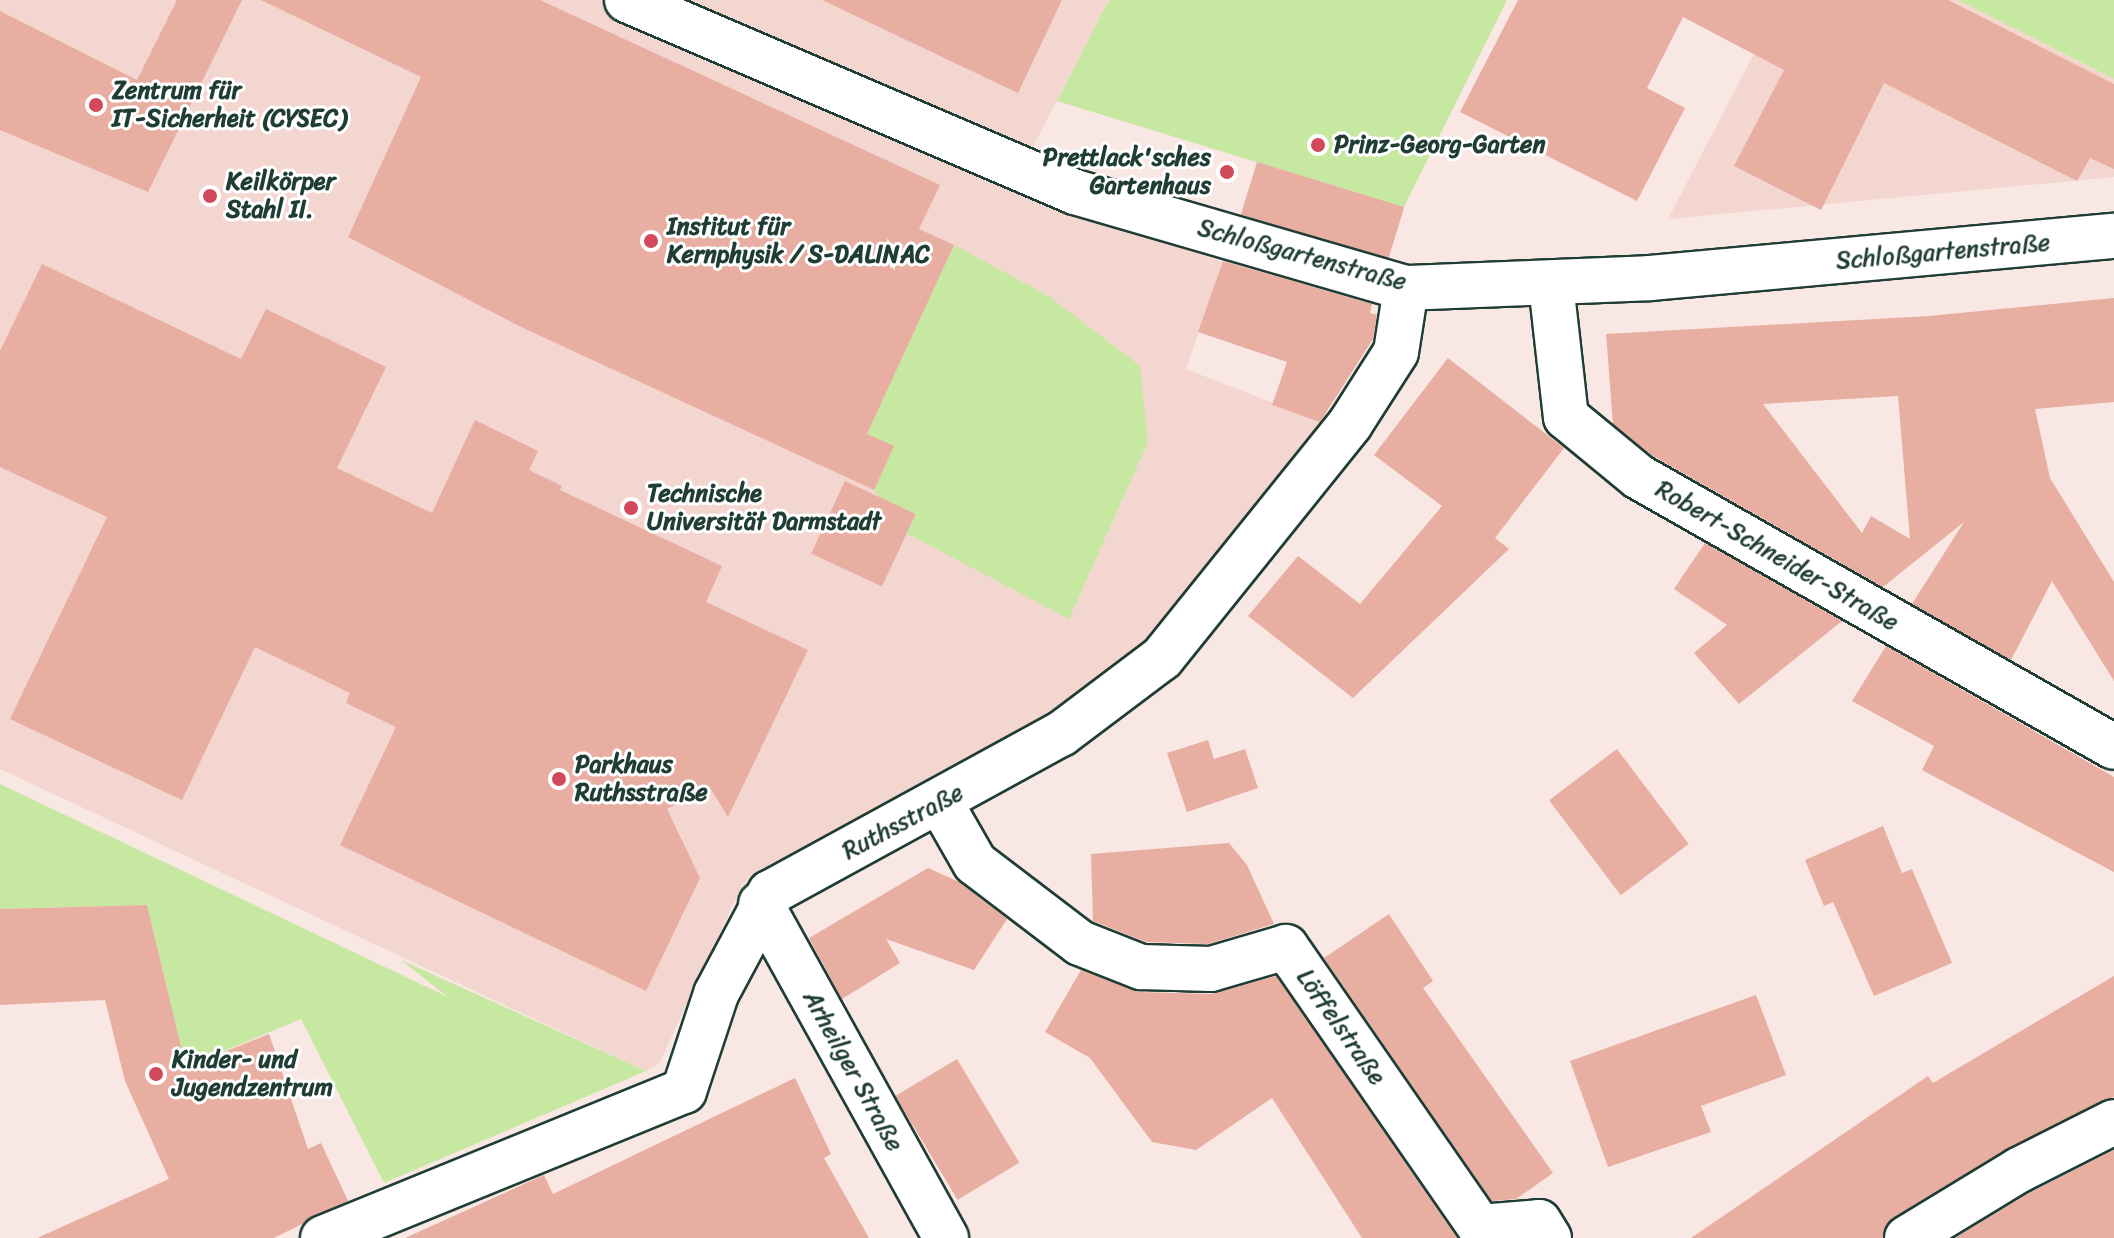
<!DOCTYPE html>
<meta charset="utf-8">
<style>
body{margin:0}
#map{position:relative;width:2114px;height:1238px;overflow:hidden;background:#f8e7e3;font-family:Sriracha,sans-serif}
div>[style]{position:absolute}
.built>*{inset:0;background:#f3d6d0}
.green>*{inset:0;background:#c7e8a0}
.building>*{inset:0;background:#e8aea2;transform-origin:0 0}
.roads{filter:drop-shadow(2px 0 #1f3d34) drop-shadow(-2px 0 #1f3d34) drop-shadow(0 2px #1f3d34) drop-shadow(0 -2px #1f3d34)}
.street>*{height:44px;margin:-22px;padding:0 22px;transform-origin:22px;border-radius:22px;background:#fff}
.dots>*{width:22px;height:22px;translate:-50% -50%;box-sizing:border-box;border:4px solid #fff;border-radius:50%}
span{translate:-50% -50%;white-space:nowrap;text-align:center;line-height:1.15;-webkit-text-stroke:6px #fff;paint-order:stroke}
.poi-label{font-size:24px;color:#1f3d34;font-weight:700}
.left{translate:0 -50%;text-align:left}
.right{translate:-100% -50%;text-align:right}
.street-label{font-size:24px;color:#1f3d34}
</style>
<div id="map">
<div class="built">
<i style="clip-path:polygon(0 0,1109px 0,1010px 191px,1223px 262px,1186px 369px,1327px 424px,1130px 667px,1063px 713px,743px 883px,659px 1064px,646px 1071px,0 769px)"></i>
<i style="clip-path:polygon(1782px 0,1958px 0,2114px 79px,2114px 177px,1668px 219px)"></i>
</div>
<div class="green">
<i style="clip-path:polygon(1109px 0,1507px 0,1404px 207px,1057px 101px)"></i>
<i style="clip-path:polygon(1958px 0,2114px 0,2114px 79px)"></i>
<i style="clip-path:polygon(954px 245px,1050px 297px,1140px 366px,1148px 442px,1069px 619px,906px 533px,874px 490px,894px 446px,867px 434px)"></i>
<i style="clip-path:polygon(0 784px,448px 997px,401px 960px,646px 1071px,384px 1183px,301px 1019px,186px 1067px,147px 905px,0 909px)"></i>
</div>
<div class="building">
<i style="clip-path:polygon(177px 0,242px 0,148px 192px,0 130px,0 11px,137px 80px)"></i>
<i style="clip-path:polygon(261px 0,540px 0,940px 185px,919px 229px,954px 245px,867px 434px,894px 446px,874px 490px,523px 328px,348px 237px,421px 77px)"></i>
<i style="clip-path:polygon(822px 0,1062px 0,1018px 93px)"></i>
<i style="clip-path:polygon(1518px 0,1948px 0,2114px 84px,2114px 169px,2090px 158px,2077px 181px,1884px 83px,1821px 210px,1734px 166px,1784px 70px,1683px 17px,1647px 88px,1685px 108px,1637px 201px,1460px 112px)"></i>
<i style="left:1257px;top:162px;width:154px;height:55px;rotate:17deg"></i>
<i style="clip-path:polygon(1223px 261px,1372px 304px,1370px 313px,1377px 315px,1373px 339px,1320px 422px,1272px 405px,1287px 362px,1198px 332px)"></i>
<i style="clip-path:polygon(42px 264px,241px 359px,266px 309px,386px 367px,337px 468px,432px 513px,475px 420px,538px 451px,529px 470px,562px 486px,560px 490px,722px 566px,706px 602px,808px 650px,728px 817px,709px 786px,667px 809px,700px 878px,646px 991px,340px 845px,396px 727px,346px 703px,350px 693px,255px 647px,182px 800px,10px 719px,107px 517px,0 467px,0 351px)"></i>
<i style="clip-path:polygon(evenodd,2114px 298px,2114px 402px,2035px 409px,2050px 478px,2114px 582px,2114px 681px,2052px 581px,2011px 660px,1912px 604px,1964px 522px,1883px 587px,1653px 456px,1613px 424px,1606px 334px,1929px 316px,2114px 298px,1898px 396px,1910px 539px,1871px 516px,1862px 533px,1763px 404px,1898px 396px)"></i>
<i style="clip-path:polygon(1448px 358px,1564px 448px,1495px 538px,1509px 549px,1353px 698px,1248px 616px,1298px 556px,1360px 604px,1442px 506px,1374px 455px)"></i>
<i style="left:845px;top:481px;width:78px;height:80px;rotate:25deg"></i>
<i style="clip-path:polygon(1705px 543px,1842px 621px,1739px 704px,1694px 653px,1727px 625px,1674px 589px)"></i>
<i style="clip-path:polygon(1886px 646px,2114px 777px,2114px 872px,1922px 770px,1934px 746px,1852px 701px)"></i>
<i style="clip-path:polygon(1208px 740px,1214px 759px,1245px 749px,1258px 788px,1187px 812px,1167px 753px)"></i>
<i style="left:1617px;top:749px;width:119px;height:85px;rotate:53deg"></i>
<i style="clip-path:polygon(1883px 826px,1902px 873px,1912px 869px,1952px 963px,1874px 996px,1833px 902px,1824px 906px,1805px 860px)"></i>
<i style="clip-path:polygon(1229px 843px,1247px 865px,1274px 924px,1208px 944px,1146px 942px,1093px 921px,1091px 854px)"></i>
<i style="clip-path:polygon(928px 868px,959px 882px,1007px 919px,974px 970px,886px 939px,900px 963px,842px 999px,809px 938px)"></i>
<i style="clip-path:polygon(147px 905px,186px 1067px,269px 1034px,308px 1149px,321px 1143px,348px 1201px,274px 1238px,37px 1238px,169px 1179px,125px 1081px,105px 1000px,0 1005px,0 909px)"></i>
<i style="clip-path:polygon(1389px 914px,1433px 981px,1423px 988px,1553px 1173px,1516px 1199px,1492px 1201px,1324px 958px)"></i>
<i style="clip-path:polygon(1081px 970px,1140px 992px,1211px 994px,1276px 976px,1457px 1238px,1362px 1238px,1272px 1098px,1196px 1150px,1152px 1142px,1090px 1058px,1045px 1032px)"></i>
<i style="clip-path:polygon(2114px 976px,2114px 1097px,2006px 1149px,1894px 1217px,1882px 1238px,1691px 1238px,1928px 1076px,1933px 1083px)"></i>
<i style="clip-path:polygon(1756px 995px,1786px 1075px,1701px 1106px,1711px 1132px,1608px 1167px,1570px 1061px)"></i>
<i style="left:957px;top:1059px;width:121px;height:72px;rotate:59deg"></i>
<i style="clip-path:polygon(795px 1078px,831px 1154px,824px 1158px,869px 1238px,405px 1238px,544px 1175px,553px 1194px)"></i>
<i style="clip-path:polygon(2114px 1150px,2114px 1238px,1955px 1238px,2031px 1192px)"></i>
</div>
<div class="roads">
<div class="street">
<i style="left:627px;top:0;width:487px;rotate:23.2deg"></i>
<i style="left:1075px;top:192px;width:345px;rotate:16.2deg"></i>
<i style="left:1406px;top:288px;width:244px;rotate:-2.3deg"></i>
<i style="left:1650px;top:278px;width:466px;rotate:-5.2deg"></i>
<i style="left:1551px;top:284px;width:134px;rotate:83.6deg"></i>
<i style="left:1566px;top:417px;width:94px;rotate:39.4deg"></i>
<i style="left:1639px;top:477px;width:546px;rotate:29.61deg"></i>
<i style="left:940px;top:802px;width:70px;rotate:60.2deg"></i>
<i style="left:975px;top:863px;width:132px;rotate:37.3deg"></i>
<i style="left:1080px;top:943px;width:66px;rotate:21.5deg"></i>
<i style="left:1141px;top:967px;width:70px;rotate:1.6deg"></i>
<i style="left:1211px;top:969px;width:78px;rotate:-16.3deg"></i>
<i style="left:1286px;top:947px;width:341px;rotate:55.3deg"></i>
<i style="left:1480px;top:1227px;width:59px;rotate:-4.8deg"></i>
<i style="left:1539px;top:1222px;width:19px;rotate:58deg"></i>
<i style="left:761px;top:904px;width:382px;rotate:61deg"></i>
<i style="left:323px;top:1238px;width:390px;rotate:-22.2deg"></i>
<i style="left:684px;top:1091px;width:102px;rotate:-71.7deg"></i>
<i style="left:716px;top:994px;width:115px;rotate:-61.9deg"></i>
<i style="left:770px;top:893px;width:332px;rotate:-28.7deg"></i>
<i style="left:1061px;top:734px;width:126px;rotate:-37deg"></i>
<i style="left:1162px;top:658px;width:300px;rotate:-51.2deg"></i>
<i style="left:1350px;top:424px;width:85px;rotate:-57.4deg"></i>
<i style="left:1396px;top:352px;width:65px;rotate:-81.1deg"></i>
<i style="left:1907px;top:1238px;width:131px;rotate:-31.3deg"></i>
<i style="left:2019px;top:1170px;width:106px;rotate:-26.8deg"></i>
</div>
</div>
<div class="dots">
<i style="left:96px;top:105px;background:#d1495b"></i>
<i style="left:1318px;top:145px;background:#d1495b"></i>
<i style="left:1227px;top:172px;background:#d1495b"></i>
<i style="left:210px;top:196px;background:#d1495b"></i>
<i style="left:651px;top:241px;background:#d1495b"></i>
<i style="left:631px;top:508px;background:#d1495b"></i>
<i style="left:559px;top:779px;background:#d1495b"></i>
<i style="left:156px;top:1074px;background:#d1495b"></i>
</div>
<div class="poi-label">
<span class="left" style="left:112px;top:105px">Zentrum für<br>IT-Sicherheit (CYSEC)</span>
<span class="left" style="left:1334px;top:145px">Prinz-Georg-Garten</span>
<span class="right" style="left:1211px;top:172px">Prettlack'sches<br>Gartenhaus</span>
<span class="left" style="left:226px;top:196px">Keilkörper<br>Stahl II.</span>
<span class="left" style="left:667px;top:241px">Institut für<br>Kernphysik / S-DALINAC</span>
<span class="left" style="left:647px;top:508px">Technische<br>Universität Darmstadt</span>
<span class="left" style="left:575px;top:779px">Parkhaus<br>Ruthsstraße</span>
<span class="left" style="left:172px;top:1074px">Kinder- und<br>Jugendzentrum</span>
</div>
<div class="street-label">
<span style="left:1943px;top:252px;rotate:-5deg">Schloßgartenstraße</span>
<span style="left:1302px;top:255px;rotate:15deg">Schloßgartenstraße</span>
<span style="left:1777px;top:556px;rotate:30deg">Robert-Schneider-Straße</span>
<span style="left:903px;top:822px;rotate:-28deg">Ruthsstraße</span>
<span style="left:1341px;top:1027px;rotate:55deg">Löffelstraße</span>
<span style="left:853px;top:1071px;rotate:61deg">Arheilger Straße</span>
</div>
</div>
